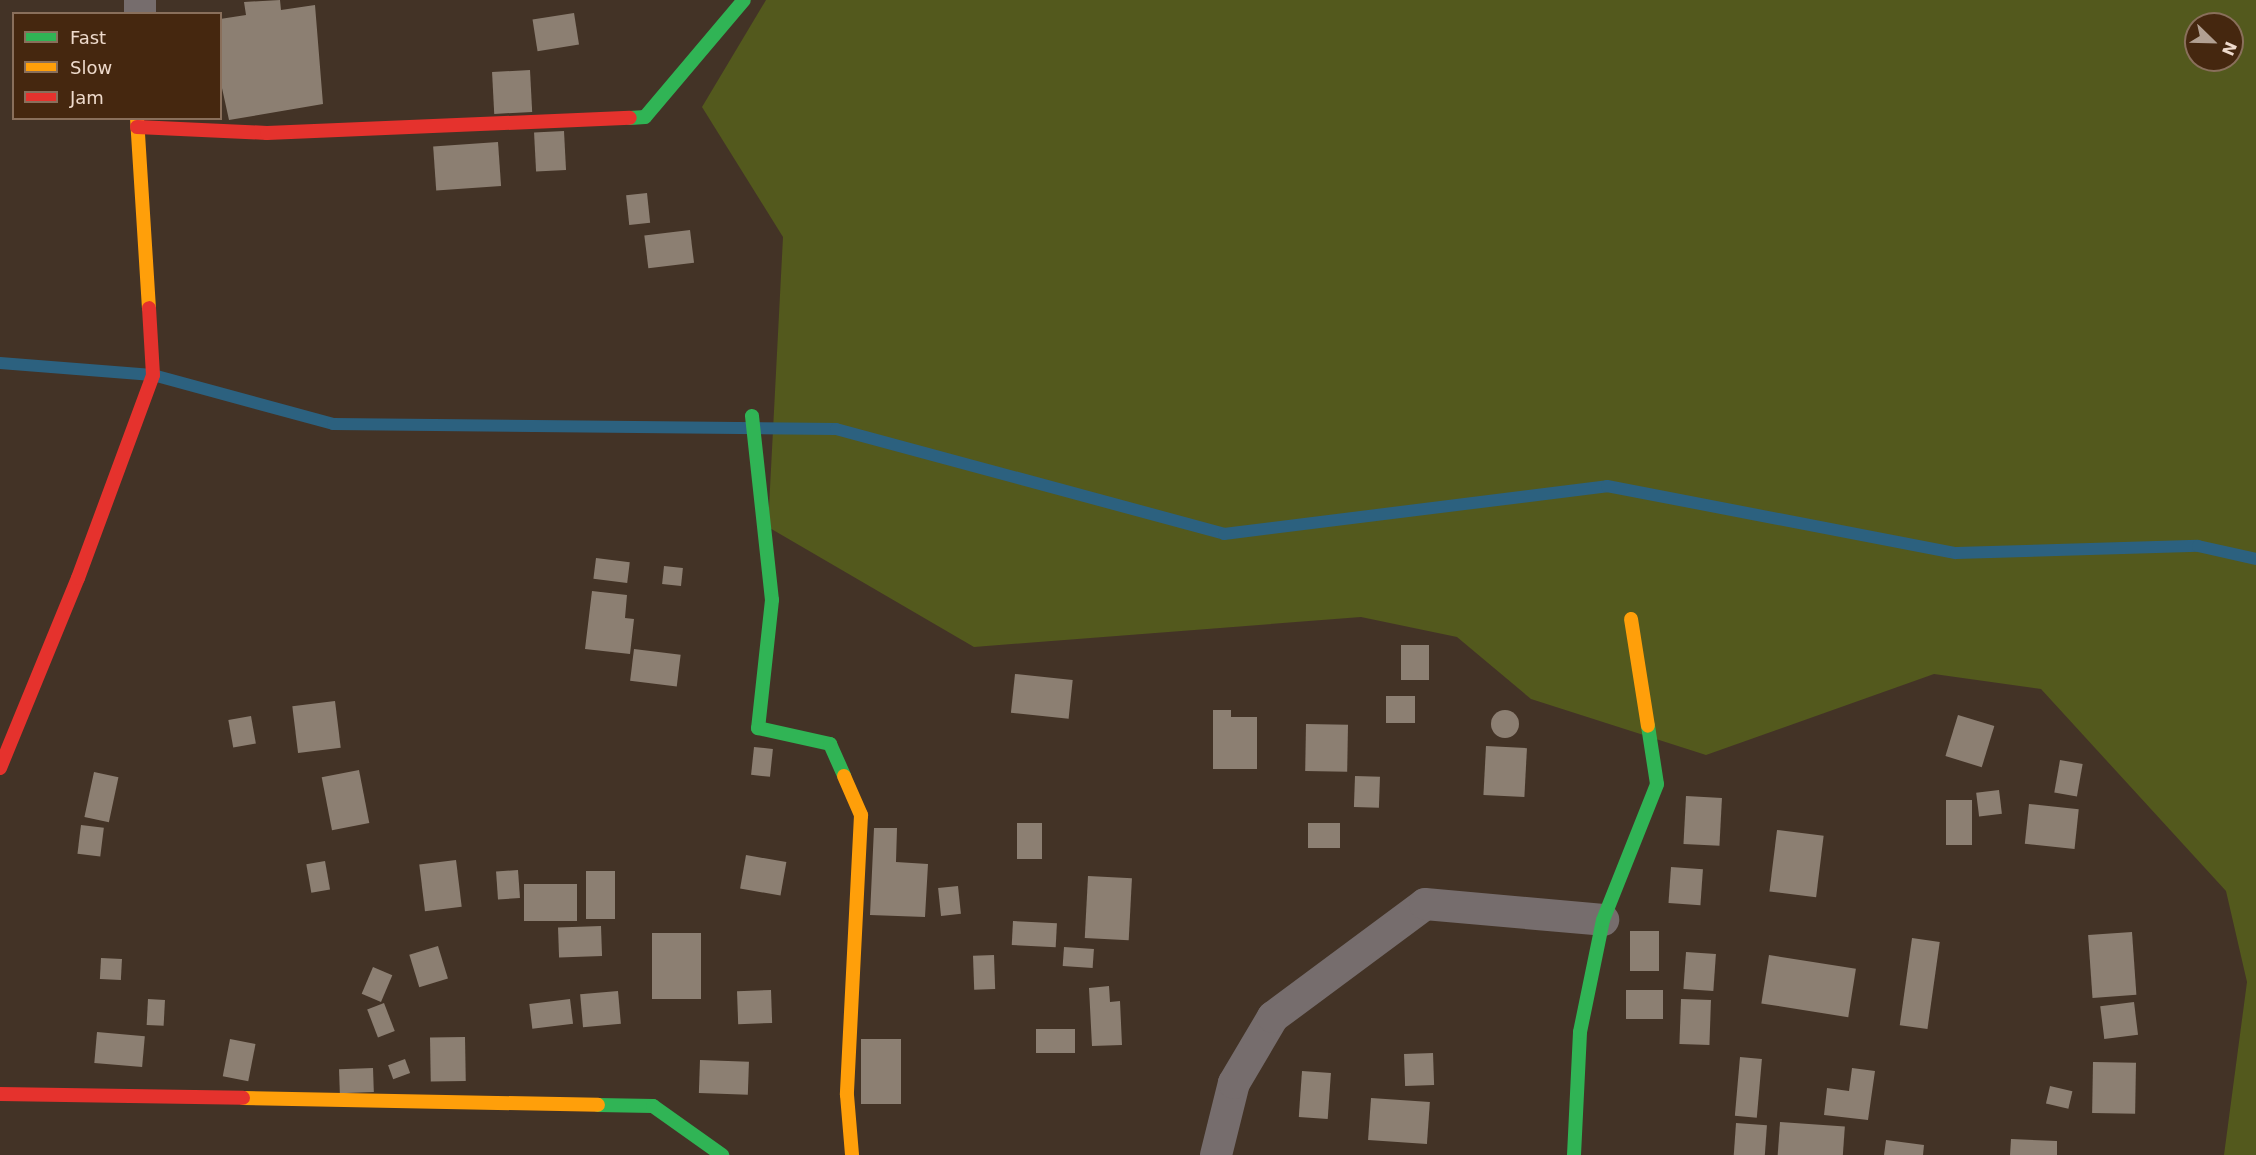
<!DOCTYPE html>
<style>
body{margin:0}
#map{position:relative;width:2256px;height:1155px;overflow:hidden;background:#433326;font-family:"DejaVu Sans",sans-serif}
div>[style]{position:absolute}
.green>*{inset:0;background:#53591d}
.stream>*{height:12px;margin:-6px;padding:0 6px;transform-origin:6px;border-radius:6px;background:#2c617f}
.building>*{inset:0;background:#8c7f72;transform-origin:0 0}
.round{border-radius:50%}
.street>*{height:32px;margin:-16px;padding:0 16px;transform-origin:16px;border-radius:16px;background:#766d6d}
.fast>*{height:14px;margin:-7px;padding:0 7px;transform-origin:7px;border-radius:7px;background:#30b455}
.slow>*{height:14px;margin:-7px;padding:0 7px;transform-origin:7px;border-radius:7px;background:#ff9f0a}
.jam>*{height:14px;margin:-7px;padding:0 7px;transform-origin:7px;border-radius:7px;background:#e5322d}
span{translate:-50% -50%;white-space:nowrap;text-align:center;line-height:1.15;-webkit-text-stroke:6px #45270f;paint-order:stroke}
.legend{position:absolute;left:12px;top:12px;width:210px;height:108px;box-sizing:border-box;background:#45270f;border:2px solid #896f5b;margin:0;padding:8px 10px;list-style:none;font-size:18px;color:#eedacc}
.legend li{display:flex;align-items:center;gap:12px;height:30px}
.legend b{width:30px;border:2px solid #896f5b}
.north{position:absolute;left:2184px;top:12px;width:60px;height:60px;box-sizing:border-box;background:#45270f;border:2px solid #896f5b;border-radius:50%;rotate:113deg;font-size:16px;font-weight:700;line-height:24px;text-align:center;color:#eedacc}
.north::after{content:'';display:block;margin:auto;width:21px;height:27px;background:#b2a092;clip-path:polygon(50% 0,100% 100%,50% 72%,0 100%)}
</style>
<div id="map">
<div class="green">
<i style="clip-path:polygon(evenodd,766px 0,2256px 0,2256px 1155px,2224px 1155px,2247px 982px,2226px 891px,2041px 689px,1934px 674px,1706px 755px,1531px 699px,1457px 637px,1361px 617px,974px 647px,768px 527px,783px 237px,702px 107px,766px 0,2196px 24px,2232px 24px,2232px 60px,2196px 60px,2196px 24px)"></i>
</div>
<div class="stream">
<i style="left:0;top:363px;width:153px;rotate:4.5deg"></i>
<i style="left:153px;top:375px;width:187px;rotate:15.2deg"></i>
<i style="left:333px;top:424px;width:503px;rotate:0.57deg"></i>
<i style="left:836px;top:429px;width:402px;rotate:15.1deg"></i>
<i style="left:1224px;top:534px;width:386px;rotate:-7.1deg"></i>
<i style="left:1607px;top:486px;width:355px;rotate:10.9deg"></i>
<i style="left:1956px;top:553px;width:242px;rotate:-1.7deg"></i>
<i style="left:2198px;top:546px;width:59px;rotate:12.6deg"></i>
</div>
<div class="building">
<i style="clip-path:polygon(280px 0,281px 10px,315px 5px,323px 104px,229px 120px,220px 79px,220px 19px,246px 15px,244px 2px)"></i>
<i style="left:574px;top:13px;width:32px;height:42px;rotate:81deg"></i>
<i style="left:530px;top:70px;width:42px;height:38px;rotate:87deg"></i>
<i style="left:564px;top:131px;width:39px;height:30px;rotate:87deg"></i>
<i style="left:498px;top:142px;width:44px;height:65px;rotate:86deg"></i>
<i style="left:647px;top:193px;width:30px;height:21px;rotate:84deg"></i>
<i style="left:690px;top:230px;width:33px;height:46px;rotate:83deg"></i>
<i style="left:596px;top:558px;width:34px;height:21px;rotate:7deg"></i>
<i style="left:664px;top:566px;width:19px;height:18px;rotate:6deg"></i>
<i style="clip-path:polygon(592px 591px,627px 595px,625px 618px,634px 619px,630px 654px,585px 649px)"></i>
<i style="left:1401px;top:645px;width:28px;height:35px"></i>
<i style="left:634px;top:649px;width:47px;height:32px;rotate:7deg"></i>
<i style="left:1015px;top:674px;width:58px;height:39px;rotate:6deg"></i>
<i style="left:1386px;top:696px;width:29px;height:27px"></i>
<i style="left:335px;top:701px;width:47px;height:43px;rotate:83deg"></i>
<i class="round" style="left:1491px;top:710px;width:28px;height:28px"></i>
<i style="clip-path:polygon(1213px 710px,1231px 710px,1231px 717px,1257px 717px,1257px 769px,1213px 769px)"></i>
<i style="left:1958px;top:715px;width:38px;height:43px;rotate:17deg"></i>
<i style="left:251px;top:716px;width:28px;height:23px;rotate:80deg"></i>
<i style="left:1306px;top:724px;width:42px;height:47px;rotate:1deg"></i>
<i style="left:1486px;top:746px;width:41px;height:49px;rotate:3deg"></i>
<i style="left:754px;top:747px;width:19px;height:28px;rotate:6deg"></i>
<i style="left:2060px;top:760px;width:23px;height:33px;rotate:10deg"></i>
<i style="left:359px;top:770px;width:54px;height:38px;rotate:79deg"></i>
<i style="left:94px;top:772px;width:25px;height:46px;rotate:12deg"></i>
<i style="left:1355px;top:776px;width:25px;height:31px;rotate:2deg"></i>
<i style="left:1999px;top:790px;width:24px;height:23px;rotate:83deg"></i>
<i style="left:1686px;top:796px;width:36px;height:48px;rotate:3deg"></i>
<i style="left:1946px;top:800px;width:26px;height:45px"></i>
<i style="left:2029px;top:804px;width:50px;height:40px;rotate:6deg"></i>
<i style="left:1017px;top:823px;width:25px;height:36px"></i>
<i style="left:1308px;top:823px;width:32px;height:25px"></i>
<i style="left:81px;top:825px;width:23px;height:29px;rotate:7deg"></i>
<i style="clip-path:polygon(874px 828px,897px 828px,896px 862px,928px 864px,925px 917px,870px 915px)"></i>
<i style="left:1777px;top:830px;width:47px;height:62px;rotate:7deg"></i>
<i style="left:746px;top:855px;width:41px;height:34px;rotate:10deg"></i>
<i style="left:456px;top:860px;width:47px;height:37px;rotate:83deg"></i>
<i style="left:325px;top:861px;width:29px;height:19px;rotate:80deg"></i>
<i style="left:1671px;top:867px;width:32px;height:36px;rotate:4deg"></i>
<i style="left:518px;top:870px;width:28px;height:22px;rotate:86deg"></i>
<i style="left:586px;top:871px;width:29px;height:48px"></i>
<i style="left:1088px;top:876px;width:44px;height:62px;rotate:3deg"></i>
<i style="left:577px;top:884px;width:37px;height:53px;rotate:90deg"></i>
<i style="left:958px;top:886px;width:28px;height:20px;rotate:84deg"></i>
<i style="left:1013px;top:921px;width:44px;height:24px;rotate:3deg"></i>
<i style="left:601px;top:926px;width:30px;height:43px;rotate:88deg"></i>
<i style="left:1630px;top:931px;width:29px;height:40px"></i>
<i style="left:2132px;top:932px;width:63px;height:44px;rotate:86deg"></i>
<i style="left:652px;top:933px;width:49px;height:66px"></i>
<i style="left:1912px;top:938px;width:28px;height:88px;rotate:8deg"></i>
<i style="left:438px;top:946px;width:34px;height:30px;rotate:73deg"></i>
<i style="left:1064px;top:947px;width:30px;height:19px;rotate:4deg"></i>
<i style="left:1686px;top:952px;width:30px;height:37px;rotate:4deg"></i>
<i style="left:994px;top:955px;width:34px;height:21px;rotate:88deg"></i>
<i style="left:1769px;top:955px;width:88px;height:49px;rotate:9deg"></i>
<i style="left:101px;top:958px;width:21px;height:21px;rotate:3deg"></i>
<i style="left:373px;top:967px;width:21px;height:29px;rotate:23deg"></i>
<i style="clip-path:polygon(1109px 986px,1110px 1002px,1120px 1001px,1122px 1045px,1092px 1046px,1089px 988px)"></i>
<i style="left:771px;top:990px;width:33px;height:34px;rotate:88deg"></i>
<i style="left:1663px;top:990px;width:29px;height:37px;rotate:90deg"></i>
<i style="left:618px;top:991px;width:33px;height:38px;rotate:85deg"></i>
<i style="left:148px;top:999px;width:17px;height:26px;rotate:3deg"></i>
<i style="left:570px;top:999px;width:25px;height:41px;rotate:83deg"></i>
<i style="left:1681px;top:999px;width:30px;height:45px;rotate:2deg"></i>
<i style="left:2134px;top:1002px;width:33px;height:34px;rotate:83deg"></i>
<i style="left:384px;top:1003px;width:30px;height:18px;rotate:69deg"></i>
<i style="left:1036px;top:1029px;width:39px;height:24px"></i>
<i style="left:97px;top:1032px;width:48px;height:31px;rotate:5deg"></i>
<i style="left:465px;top:1037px;width:44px;height:35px;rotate:89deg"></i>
<i style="left:230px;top:1039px;width:26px;height:38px;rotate:11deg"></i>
<i style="left:861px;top:1039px;width:40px;height:65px"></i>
<i style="left:1433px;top:1053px;width:32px;height:29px;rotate:88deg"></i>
<i style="left:1740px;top:1057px;width:22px;height:59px;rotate:5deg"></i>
<i style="left:405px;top:1059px;width:15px;height:18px;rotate:70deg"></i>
<i style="left:700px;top:1060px;width:49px;height:33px;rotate:2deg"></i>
<i style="left:2093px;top:1062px;width:43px;height:51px;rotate:1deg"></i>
<i style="left:373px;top:1068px;width:24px;height:34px;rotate:88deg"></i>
<i style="clip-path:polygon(1852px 1068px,1875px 1071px,1868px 1120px,1824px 1115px,1827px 1088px,1849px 1091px)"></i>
<i style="left:1302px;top:1071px;width:29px;height:46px;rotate:4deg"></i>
<i style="left:2050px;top:1086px;width:23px;height:18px;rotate:13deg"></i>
<i style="left:1371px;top:1098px;width:59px;height:42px;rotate:4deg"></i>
<i style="left:1780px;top:1122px;width:65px;height:33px;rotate:4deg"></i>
<i style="left:1736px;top:1123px;width:31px;height:32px;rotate:4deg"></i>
<i style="clip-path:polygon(2011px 1139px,2057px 1141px,2057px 1155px,2010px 1155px)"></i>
<i style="clip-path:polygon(1886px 1140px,1924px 1145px,1923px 1155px,1884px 1155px)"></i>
</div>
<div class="street">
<i style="left:140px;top:14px;width:14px;rotate:-90deg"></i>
<i style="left:1216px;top:1155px;width:74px;rotate:-76deg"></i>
<i style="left:1234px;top:1083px;width:77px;rotate:-59.4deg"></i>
<i style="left:1273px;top:1017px;width:189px;rotate:-36.6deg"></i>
<i style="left:1425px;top:904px;width:179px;rotate:5.1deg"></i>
</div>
<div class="fast">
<i style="left:630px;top:118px;width:15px;rotate:-4deg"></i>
<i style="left:645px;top:117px;width:153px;rotate:-49.8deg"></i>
<i style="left:752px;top:416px;width:185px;rotate:83.8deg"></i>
<i style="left:772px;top:600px;width:129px;rotate:96.2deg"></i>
<i style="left:758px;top:728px;width:74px;rotate:12.5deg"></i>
<i style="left:830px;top:744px;width:35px;rotate:66deg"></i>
<i style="left:598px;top:1105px;width:55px;rotate:1deg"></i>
<i style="left:653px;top:1106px;width:85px;rotate:35.4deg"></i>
<i style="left:1574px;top:1155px;width:123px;rotate:-87.2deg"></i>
<i style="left:1580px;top:1032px;width:114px;rotate:-78.4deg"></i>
<i style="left:1603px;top:920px;width:146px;rotate:-68.3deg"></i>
<i style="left:1657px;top:784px;width:59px;rotate:-98.8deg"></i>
</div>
<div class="slow">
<i style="left:137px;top:118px;width:190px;rotate:86.4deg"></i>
<i style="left:1631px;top:619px;width:108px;rotate:81deg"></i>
<i style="left:844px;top:776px;width:43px;rotate:66.4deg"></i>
<i style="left:861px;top:815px;width:280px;rotate:92.9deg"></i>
<i style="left:847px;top:1095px;width:60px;rotate:85.2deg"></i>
<i style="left:243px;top:1098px;width:355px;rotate:1.1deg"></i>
</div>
<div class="jam">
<i style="left:137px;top:127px;width:130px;rotate:2.6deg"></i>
<i style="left:267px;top:133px;width:363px;rotate:-2.4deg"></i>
<i style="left:0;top:768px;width:205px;rotate:-67.7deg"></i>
<i style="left:78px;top:578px;width:216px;rotate:-69.7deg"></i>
<i style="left:153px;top:375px;width:67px;rotate:-93.4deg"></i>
<i style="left:0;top:1094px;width:243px;rotate:0.9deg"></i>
</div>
<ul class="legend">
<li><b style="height:8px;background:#30b455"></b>Fast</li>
<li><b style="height:8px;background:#ff9f0a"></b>Slow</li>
<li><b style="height:8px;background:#e5322d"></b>Jam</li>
</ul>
<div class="north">N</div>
</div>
